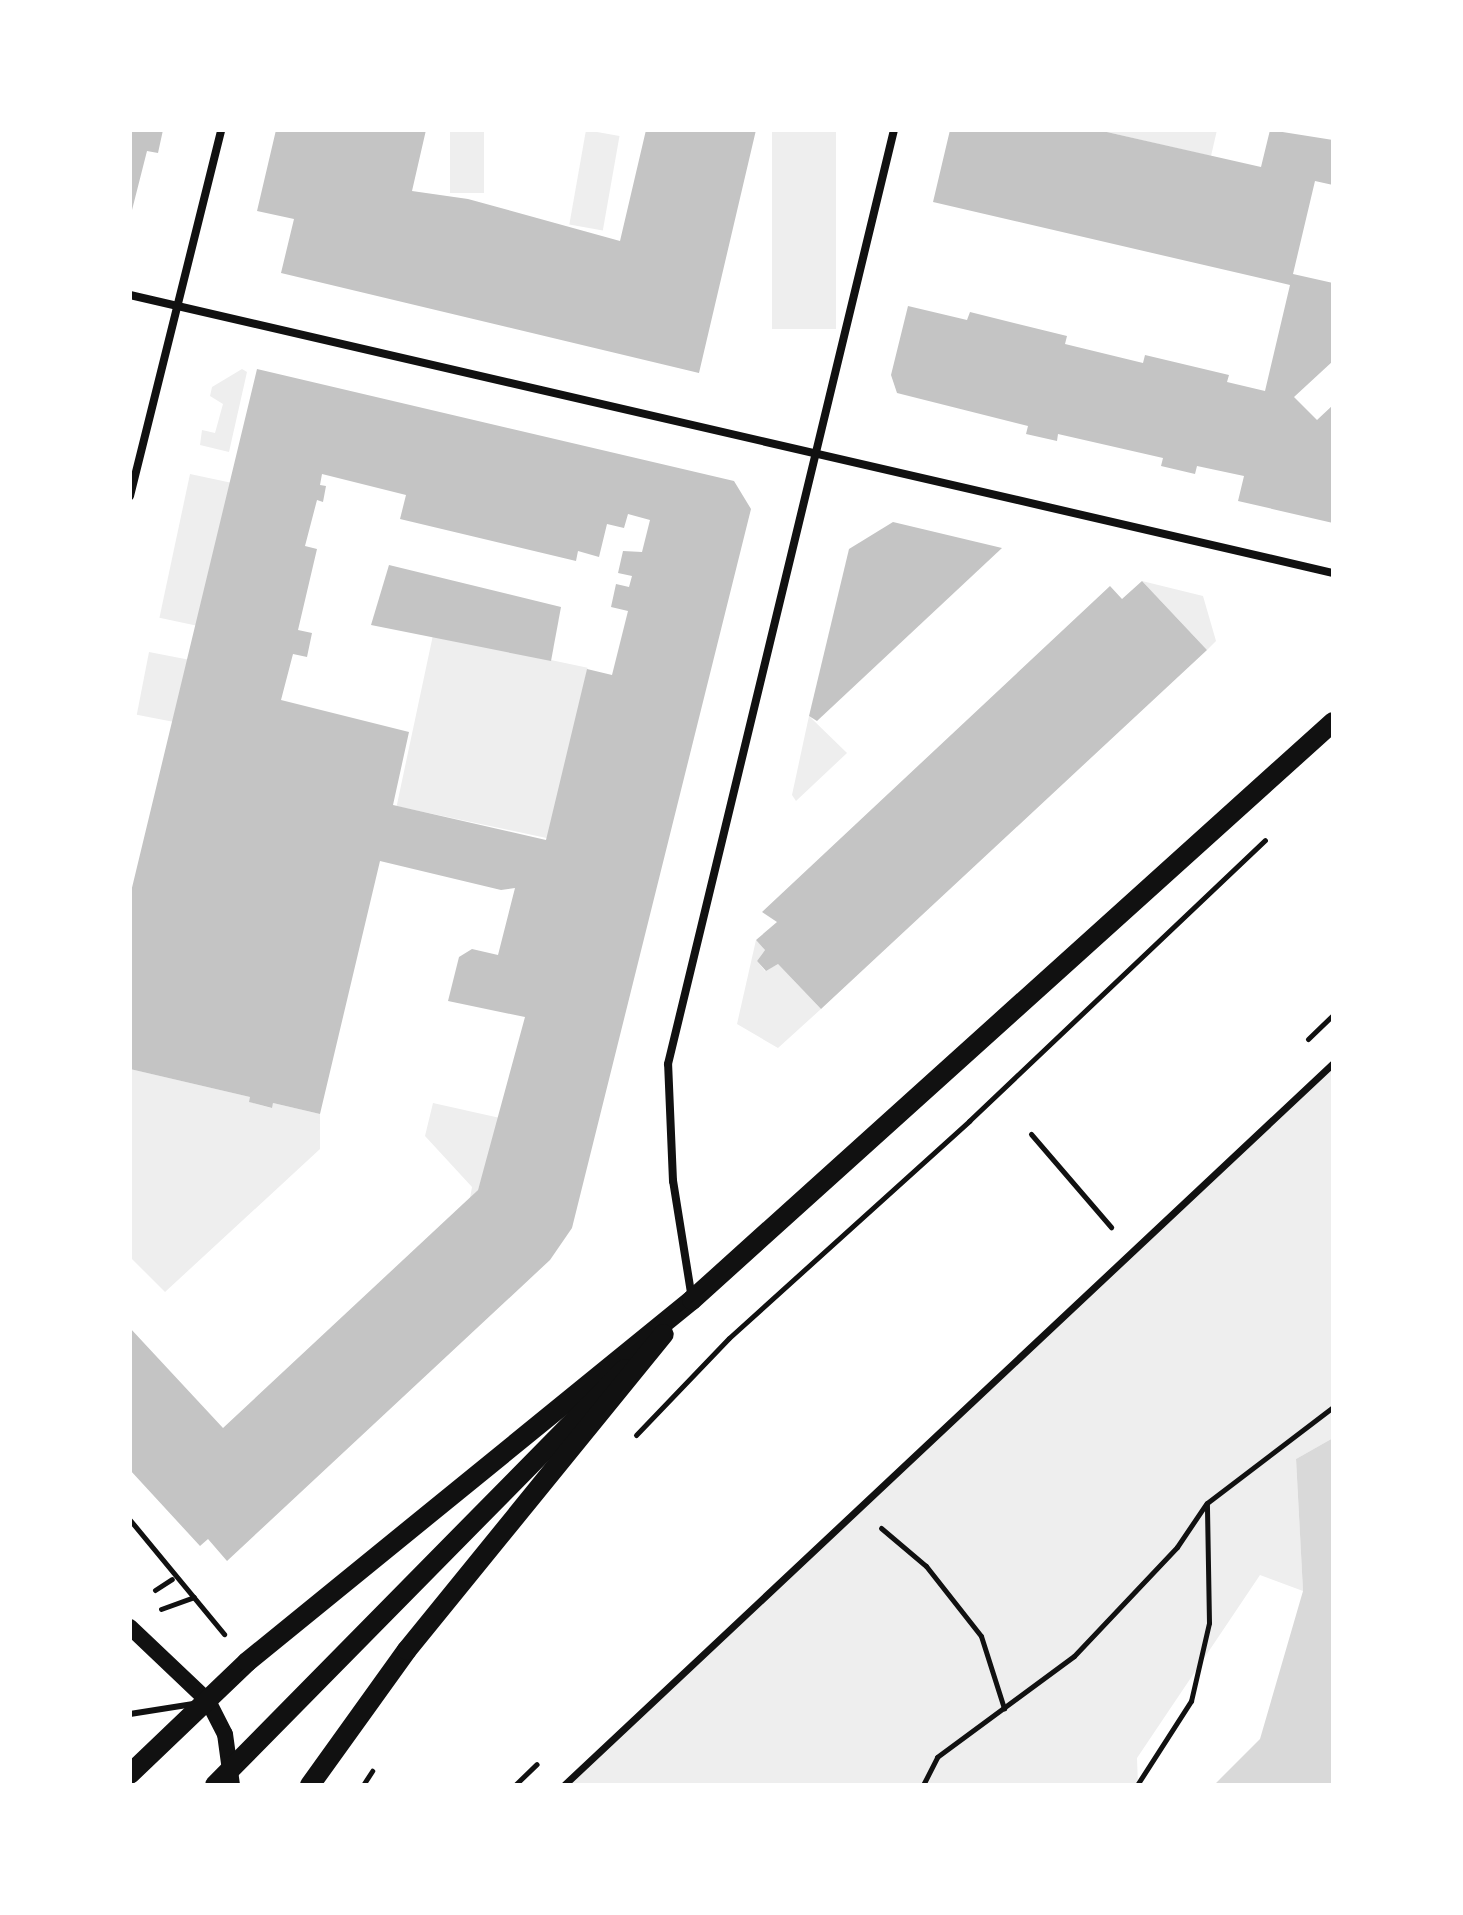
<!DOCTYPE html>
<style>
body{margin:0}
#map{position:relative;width:1463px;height:1915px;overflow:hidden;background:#fff;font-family:Montserrat,sans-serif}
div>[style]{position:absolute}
.green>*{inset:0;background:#eee;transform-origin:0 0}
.water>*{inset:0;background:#d9d9d9}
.building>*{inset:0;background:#c4c4c4}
.path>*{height:5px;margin:-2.5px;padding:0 2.5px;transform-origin:2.5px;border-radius:2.5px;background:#111}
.service>*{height:6px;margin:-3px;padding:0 3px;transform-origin:3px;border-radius:3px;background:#111}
.pedestrian>*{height:7px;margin:-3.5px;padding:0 3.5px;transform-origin:3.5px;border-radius:3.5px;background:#111}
.minor>*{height:8px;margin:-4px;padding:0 4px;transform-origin:4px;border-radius:4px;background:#111}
.secondary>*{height:16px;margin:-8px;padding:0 8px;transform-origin:8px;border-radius:8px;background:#111}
.primary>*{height:20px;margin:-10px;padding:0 10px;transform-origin:10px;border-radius:10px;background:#111}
span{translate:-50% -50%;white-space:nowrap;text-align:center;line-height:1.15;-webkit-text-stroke:6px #fff;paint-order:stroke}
.frame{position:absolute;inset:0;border:132px solid #fff;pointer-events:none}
</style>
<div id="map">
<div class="green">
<i style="left:450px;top:130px;width:34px;height:63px"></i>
<i style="left:586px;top:130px;width:34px;height:96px;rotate:10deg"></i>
<i style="left:772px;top:130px;width:64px;height:199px"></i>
<i style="clip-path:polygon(1098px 130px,1217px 130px,1211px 156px)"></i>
<i style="clip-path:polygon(242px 369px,247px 372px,229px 452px,200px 445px,202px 430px,215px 433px,223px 404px,210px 396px,212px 387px)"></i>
<i style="left:190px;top:474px;width:42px;height:147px;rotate:12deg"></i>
<i style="clip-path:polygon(1142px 581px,1203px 596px,1216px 641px,1207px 650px)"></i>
<i style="left:433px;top:635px;width:158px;height:175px;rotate:12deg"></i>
<i style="left:149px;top:652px;width:42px;height:64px;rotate:11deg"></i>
<i style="clip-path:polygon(809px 716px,847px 753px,796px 801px,792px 795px)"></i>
<i style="clip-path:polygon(756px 940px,765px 950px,757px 961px,765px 971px,778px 964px,821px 1009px,778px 1048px,737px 1024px)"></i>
<i style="clip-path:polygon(1333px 1063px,1333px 1438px,1296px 1459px,1303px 1591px,1260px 1575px,1137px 1758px,1138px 1785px,564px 1785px)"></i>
<i style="clip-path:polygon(130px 1069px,250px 1097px,250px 1102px,271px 1108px,273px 1103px,320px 1114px,320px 1149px,165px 1292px,130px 1257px)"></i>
<i style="clip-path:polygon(433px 1103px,500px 1118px,478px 1190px,470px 1198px,472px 1187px,425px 1136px)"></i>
</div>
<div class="water">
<i style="clip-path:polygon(1333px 1438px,1333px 1785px,1214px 1785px,1260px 1739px,1303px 1591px,1296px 1459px)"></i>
</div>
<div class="building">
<i style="clip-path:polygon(130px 130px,163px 130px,158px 153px,147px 151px,131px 214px)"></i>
<i style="clip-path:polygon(276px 130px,426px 130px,412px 191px,468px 199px,620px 241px,646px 130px,756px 130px,699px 373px,281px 273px,294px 219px,257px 211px)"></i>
<i style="clip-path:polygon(950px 130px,1098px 130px,1261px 167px,1270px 130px,1333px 140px,1333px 185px,1315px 181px,1293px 274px,1333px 283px,1333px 361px,1294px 397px,1317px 420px,1333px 405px,1333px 523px,1238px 501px,1244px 476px,1197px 466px,1195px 474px,1161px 466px,1163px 458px,1058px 434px,1057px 441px,1026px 434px,1028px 426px,897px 393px,891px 375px,908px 306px,967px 320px,970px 312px,1067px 336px,1065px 344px,1143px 363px,1145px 355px,1229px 375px,1227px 382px,1265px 391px,1290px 285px,933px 202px)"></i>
<i style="clip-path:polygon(evenodd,257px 369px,734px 481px,751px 509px,572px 1228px,550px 1260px,227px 1561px,208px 1539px,200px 1546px,130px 1470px,130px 1328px,223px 1428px,478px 1190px,525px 1017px,448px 1001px,459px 957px,472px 949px,498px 955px,515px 888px,501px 890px,380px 861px,320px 1114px,273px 1103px,272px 1108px,249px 1102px,250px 1097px,130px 1069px,130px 896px,257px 369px,322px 474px,406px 495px,400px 519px,576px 561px,578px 551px,599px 557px,607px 524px,624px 528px,628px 514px,650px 520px,642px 552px,623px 551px,618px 573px,632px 576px,629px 587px,616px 584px,611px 607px,628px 611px,612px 675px,587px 669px,546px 840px,393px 805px,409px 732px,281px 700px,293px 654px,307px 657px,312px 633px,298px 630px,317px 549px,305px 546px,317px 500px,323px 502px,326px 486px,320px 485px,322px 474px)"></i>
<i style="clip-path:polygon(893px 522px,1002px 548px,817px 721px,809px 716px,849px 549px)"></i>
<i style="clip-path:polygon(389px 565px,561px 607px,551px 661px,371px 625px)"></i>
<i style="clip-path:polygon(1142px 581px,1207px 650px,821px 1009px,778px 964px,766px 971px,757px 961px,765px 950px,756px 940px,777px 922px,762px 912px,1110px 586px,1122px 599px)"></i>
</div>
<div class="path">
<i style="left:1308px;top:1039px;width:35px;rotate:-44deg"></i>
<i style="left:1031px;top:1134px;width:123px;rotate:49.3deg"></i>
<i style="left:636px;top:1435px;width:134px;rotate:-46.2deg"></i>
<i style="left:729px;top:1338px;width:324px;rotate:-42.1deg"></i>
<i style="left:969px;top:1121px;width:408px;rotate:-43.5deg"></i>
<i style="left:130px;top:1520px;width:148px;rotate:50.5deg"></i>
<i style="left:881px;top:1528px;width:59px;rotate:40.2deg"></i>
<i style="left:926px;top:1566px;width:89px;rotate:51.8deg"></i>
<i style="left:981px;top:1636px;width:76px;rotate:72.3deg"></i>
<i style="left:155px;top:1590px;width:20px;rotate:-33deg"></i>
<i style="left:161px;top:1609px;width:35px;rotate:-20deg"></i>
<i style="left:363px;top:1785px;width:17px;rotate:-57deg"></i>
<i style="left:515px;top:1785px;width:30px;rotate:-44deg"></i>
<i style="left:923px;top:1785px;width:31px;rotate:-63deg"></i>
<i style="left:937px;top:1757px;width:170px;rotate:-36.4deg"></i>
<i style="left:1074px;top:1656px;width:150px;rotate:-46.6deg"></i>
<i style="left:1177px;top:1547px;width:52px;rotate:-56deg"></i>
<i style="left:1137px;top:1785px;width:100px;rotate:-57.3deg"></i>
<i style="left:1191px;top:1701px;width:80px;rotate:-77deg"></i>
<i style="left:1209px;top:1623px;width:120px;rotate:-91deg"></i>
<i style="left:1207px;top:1503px;width:158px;rotate:-37.3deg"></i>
</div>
<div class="service">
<i style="left:130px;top:1714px;width:64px;rotate:-9deg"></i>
</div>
<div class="pedestrian">
<i style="left:564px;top:1785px;width:1055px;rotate:-43.19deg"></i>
</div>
<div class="minor">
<i style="left:130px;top:295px;width:1235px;rotate:13.01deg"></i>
<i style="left:130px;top:496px;width:377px;rotate:-76deg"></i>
<i style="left:692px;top:1299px;width:120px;rotate:-99.1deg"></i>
<i style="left:673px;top:1181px;width:117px;rotate:-92.4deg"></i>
<i style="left:668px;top:1064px;width:961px;rotate:-76.4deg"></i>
</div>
<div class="secondary">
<i style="left:130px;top:1627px;width:108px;rotate:43.5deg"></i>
<i style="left:208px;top:1701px;width:37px;rotate:63deg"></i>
<i style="left:225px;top:1734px;width:51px;rotate:82.2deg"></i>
</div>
<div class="primary">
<i style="left:130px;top:1774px;width:162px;rotate:-43.7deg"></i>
<i style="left:247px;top:1662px;width:574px;rotate:-39.13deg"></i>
<i style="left:692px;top:1300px;width:863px;rotate:-42.04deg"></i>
<i style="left:215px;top:1785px;width:584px;rotate:-45.42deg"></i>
<i style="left:310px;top:1785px;width:166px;rotate:-54.3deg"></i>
<i style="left:407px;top:1650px;width:407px;rotate:-50.9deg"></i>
</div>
<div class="frame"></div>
</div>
